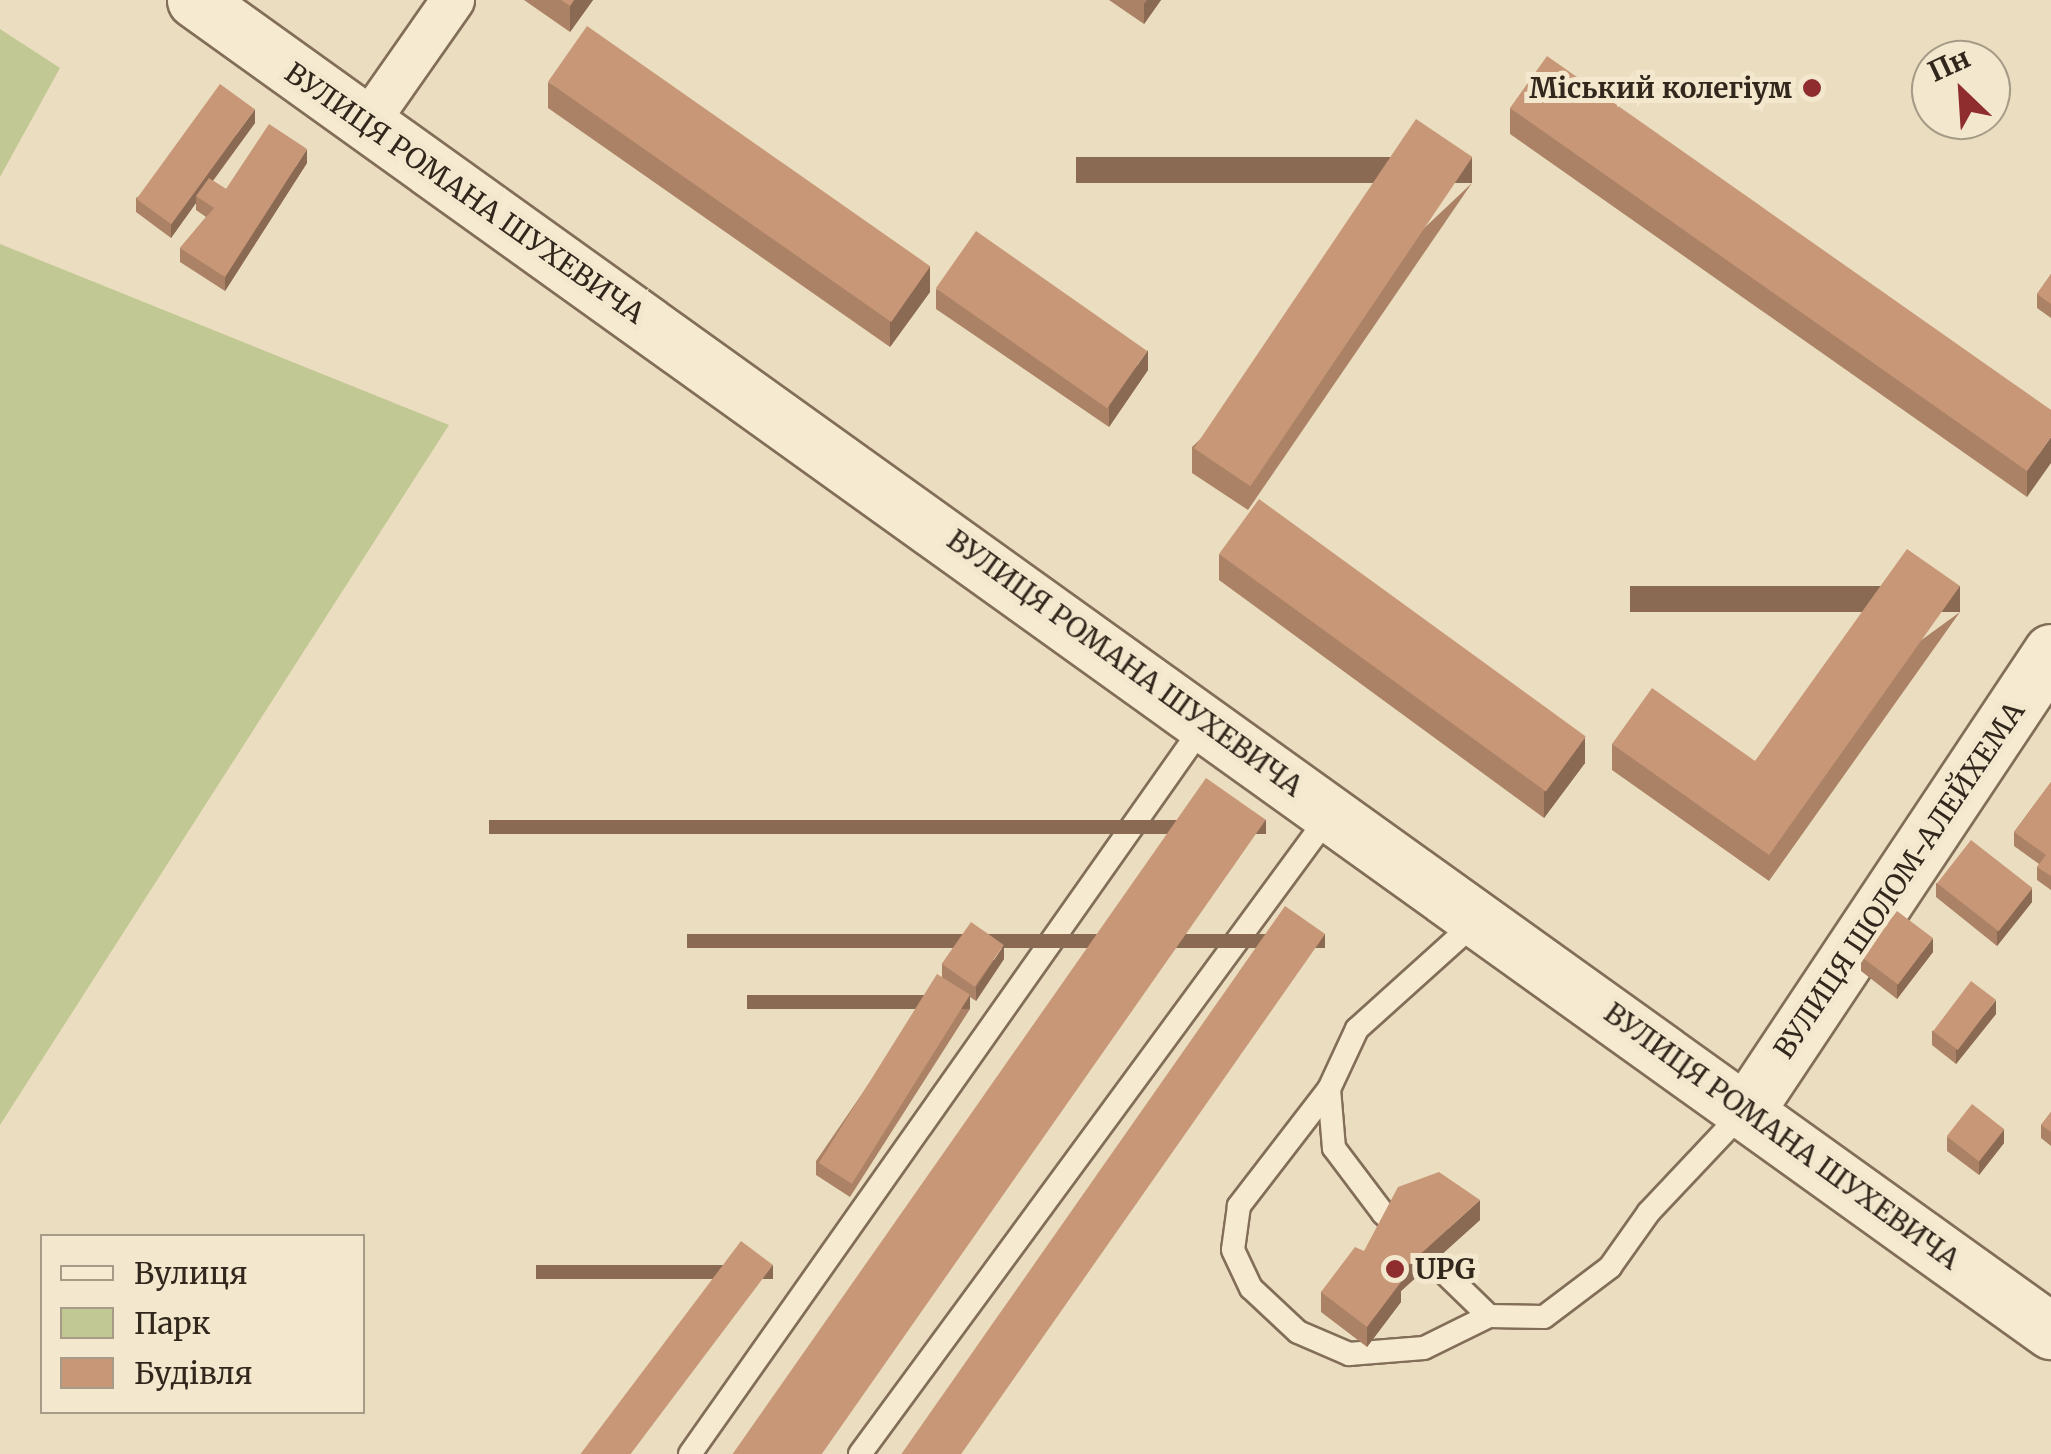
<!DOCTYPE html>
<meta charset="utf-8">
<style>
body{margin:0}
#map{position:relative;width:2051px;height:1454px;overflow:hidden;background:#ebddbf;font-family:Merriweather,serif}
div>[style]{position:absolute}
.green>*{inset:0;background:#c2c894}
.roads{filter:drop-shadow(2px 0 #826e59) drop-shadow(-2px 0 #826e59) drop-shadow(0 2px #826e59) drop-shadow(0 -2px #826e59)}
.service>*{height:22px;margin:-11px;padding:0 11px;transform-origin:11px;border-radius:11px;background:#f6ebd1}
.minor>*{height:42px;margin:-21px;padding:0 21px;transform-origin:21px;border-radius:21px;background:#f6ebd1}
.tertiary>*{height:55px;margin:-27.5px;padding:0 27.5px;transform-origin:27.5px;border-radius:27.5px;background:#f6ebd1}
.wall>*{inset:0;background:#ab8266}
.shaded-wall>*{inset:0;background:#8b6a53;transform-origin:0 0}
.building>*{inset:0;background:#c79777;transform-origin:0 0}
.dots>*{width:28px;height:28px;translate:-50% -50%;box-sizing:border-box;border:5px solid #f3e8ce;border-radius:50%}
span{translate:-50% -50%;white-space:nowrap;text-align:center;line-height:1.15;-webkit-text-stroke:10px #f3e8ce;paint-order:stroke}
.poi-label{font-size:28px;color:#32271c;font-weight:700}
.right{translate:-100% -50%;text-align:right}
.left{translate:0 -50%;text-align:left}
.street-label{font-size:28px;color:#32271c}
.legend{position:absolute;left:40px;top:1234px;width:325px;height:180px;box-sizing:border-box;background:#f3e8ce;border:2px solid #a69b87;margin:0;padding:12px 18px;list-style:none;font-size:30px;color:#32271c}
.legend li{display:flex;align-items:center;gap:20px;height:50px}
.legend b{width:50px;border:2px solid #a69b87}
.north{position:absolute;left:1911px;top:40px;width:100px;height:100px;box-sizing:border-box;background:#f3e8ce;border:2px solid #a69b87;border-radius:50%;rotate:335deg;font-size:28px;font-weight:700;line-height:40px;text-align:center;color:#32271c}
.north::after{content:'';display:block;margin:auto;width:35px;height:45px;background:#8e2c2e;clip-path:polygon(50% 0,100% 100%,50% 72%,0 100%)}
</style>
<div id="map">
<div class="green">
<i style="clip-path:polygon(0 29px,60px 68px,0 177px)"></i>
<i style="clip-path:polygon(0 244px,449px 425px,0 1125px)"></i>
</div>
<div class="roads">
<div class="service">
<i style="left:1478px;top:920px;width:163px;rotate:138deg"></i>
<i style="left:1357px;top:1029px;width:66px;rotate:115deg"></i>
<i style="left:1329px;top:1089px;width:59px;rotate:85.2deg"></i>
<i style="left:1334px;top:1148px;width:81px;rotate:53deg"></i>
<i style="left:1383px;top:1213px;width:148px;rotate:44.2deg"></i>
<i style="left:1489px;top:1316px;width:55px;rotate:1deg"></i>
<i style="left:1544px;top:1317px;width:83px;rotate:-37.1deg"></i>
<i style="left:1610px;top:1267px;width:67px;rotate:-54.7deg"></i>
<i style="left:1649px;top:1212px;width:140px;rotate:-46.7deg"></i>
<i style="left:1329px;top:1089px;width:148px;rotate:127.6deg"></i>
<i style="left:1239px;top:1206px;width:44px;rotate:97.8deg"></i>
<i style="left:1233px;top:1250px;width:42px;rotate:64.7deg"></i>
<i style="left:1251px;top:1288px;width:64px;rotate:43.1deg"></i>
<i style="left:1298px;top:1332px;width:56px;rotate:23.3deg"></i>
<i style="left:1349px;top:1354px;width:75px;rotate:-4.6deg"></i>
<i style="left:1424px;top:1348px;width:72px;rotate:-26.2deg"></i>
<i style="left:690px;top:1454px;width:896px;rotate:-54.82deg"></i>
<i style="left:860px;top:1454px;width:795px;rotate:-53.69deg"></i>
</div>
<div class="minor">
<i style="left:367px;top:123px;width:150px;rotate:-55deg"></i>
</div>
<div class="tertiary">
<i style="left:195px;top:0;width:2284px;rotate:35.65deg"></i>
<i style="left:1747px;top:1109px;width:549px;rotate:-56.37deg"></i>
</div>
</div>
<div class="wall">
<i style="clip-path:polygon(524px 0,593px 0,570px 32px)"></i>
<i style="clip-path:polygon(1109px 0,1161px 0,1144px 24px)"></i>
<i style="clip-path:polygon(548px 82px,930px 292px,890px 347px,548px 108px)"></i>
<i style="clip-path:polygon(1510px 108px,2051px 410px,2027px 497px,1510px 134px)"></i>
<i style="clip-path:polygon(255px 123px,213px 181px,226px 189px,307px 163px,225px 291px,180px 262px,180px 248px,206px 217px,196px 210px,196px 203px,171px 238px,136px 212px,136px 198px)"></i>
<i style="clip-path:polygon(1472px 183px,1248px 510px,1192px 473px,1192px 447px)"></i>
<i style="clip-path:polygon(2051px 274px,2051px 318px,2037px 308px,2037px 294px)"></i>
<i style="clip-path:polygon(936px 289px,1148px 370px,1109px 427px,936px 309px)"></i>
<i style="clip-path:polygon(1219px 554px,1585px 763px,1544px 818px,1219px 580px)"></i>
<i style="clip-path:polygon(1960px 612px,1769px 881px,1612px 770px,1612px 744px,1755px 761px)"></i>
<i style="clip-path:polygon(2051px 782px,2051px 890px,2037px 880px,2037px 867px,2039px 864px,2014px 846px,2014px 832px)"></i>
<i style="clip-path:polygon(1936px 883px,2032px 902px,1997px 946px,1936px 897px)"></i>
<i style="clip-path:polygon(1933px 952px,1897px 999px,1861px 971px,1861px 957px)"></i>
<i style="clip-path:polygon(1004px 959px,976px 1001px,970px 997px,970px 1009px,850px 1197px,816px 1175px,816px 1161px,942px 977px,942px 964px)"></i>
<i style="clip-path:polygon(1996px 1014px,1956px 1064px,1932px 1045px,1932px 1031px)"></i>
<i style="clip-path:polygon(2051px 1112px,2051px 1146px,2041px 1138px,2041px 1125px)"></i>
<i style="clip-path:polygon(1947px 1137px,2004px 1143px,1979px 1175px,1947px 1151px)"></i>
<i style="clip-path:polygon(1480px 1220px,1401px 1291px,1401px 1302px,1367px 1347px,1321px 1312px,1321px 1292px,1364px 1251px)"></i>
</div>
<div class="shaded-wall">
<i style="clip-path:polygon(574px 0,593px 0,570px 32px,570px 6px)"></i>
<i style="clip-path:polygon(1147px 0,1161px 0,1144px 24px,1144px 4px)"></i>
<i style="clip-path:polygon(255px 109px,255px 123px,200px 198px,196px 196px,196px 203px,171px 238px,171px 224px)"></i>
<i style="clip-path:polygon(307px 149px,307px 163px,225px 291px,225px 277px)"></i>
<i style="left:1472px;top:157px;width:26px;height:396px;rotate:90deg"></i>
<i style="clip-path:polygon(930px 266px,930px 292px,890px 347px,890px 321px)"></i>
<i style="clip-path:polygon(1148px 350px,1148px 370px,1109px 427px,1109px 406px)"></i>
<i style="clip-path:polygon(2051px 437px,2051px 463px,2027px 497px,2027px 471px)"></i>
<i style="left:1960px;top:586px;width:26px;height:330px;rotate:90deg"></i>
<i style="clip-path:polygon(1585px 737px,1585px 763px,1544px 818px,1544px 792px)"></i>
<i style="left:1266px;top:820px;width:14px;height:777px;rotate:90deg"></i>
<i style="clip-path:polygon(2032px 888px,2032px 902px,1997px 946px,1997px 932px)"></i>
<i style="left:1325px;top:934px;width:14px;height:638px;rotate:90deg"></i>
<i style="clip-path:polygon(1933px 938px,1933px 952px,1897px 999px,1897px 985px)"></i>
<i style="clip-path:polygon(1004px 945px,1004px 959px,976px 1001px,976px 987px)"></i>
<i style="left:970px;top:995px;width:14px;height:223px;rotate:90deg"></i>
<i style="clip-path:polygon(1996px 1000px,1996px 1014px,1956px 1064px,1956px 1050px)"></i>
<i style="clip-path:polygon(2004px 1129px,2004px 1143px,1979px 1175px,1979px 1161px)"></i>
<i style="clip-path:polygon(1480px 1200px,1480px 1220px,1401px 1291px,1401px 1302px,1367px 1347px,1367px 1327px,1395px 1277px)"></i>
<i style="left:773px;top:1265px;width:14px;height:237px;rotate:90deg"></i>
</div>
<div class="building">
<i style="clip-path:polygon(561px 0,574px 0,570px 6px)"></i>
<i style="left:587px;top:26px;width:419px;height:68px;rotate:35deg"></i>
<i style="clip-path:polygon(1547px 56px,2051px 410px,2051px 437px,2027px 471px,1510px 108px)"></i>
<i style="left:220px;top:84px;width:43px;height:142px;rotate:36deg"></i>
<i style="left:1416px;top:119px;width:68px;height:397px;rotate:34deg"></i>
<i style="clip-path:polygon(269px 124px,307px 149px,225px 277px,180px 248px,214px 208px,196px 196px,209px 178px,226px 189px)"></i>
<i style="left:976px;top:231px;width:209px;height:70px;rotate:35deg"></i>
<i style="clip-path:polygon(2051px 274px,2051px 304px,2037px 294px)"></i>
<i style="left:1259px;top:499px;width:404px;height:68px;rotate:36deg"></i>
<i style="clip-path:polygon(1907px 549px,1960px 586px,1769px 855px,1612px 744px,1652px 688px,1755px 761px)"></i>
<i style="left:1206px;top:778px;width:73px;height:829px;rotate:35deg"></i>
<i style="clip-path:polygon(2051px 782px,2051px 876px,2037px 867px,2046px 855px,2014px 832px)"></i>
<i style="left:1971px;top:840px;width:78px;height:55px;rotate:38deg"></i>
<i style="left:1285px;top:906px;width:49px;height:671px;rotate:35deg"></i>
<i style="left:1897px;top:911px;width:45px;height:58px;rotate:37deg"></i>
<i style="left:971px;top:922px;width:40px;height:51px;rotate:35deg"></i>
<i style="left:937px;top:974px;width:39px;height:223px;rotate:32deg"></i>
<i style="left:1971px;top:981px;width:31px;height:63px;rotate:37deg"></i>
<i style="left:1972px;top:1104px;width:41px;height:41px;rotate:38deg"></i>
<i style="clip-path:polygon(2051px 1112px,2051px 1132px,2041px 1125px)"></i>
<i style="clip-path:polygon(1439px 1172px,1480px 1200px,1395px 1277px,1401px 1282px,1367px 1327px,1321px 1292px,1355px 1247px,1364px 1251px,1398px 1187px)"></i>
<i style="left:741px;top:1241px;width:40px;height:268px;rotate:37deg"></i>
</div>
<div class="dots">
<i style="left:1812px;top:88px;background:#8e2c2e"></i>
<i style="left:1395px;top:1269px;background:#8e2c2e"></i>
</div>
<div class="poi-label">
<span class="right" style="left:1792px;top:88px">Міський колегіум</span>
<span class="left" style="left:1415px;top:1269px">UPG</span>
</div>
<div class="street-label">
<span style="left:465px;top:193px;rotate:35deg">ВУЛИЦЯ РОМАНА ШУХЕВИЧА</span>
<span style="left:1125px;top:663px;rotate:36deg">ВУЛИЦЯ РОМАНА ШУХЕВИЧА</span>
<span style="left:1899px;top:880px;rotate:-56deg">ВУЛИЦЯ ШОЛОМ-АЛЕЙХЕМА</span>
<span style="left:1782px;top:1136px;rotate:36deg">ВУЛИЦЯ РОМАНА ШУХЕВИЧА</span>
</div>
<ul class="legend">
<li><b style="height:12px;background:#f6ebd1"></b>Вулиця</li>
<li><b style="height:28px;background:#c2c894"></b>Парк</li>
<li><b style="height:28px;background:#c79777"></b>Будівля</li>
</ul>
<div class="north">Пн</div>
</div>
